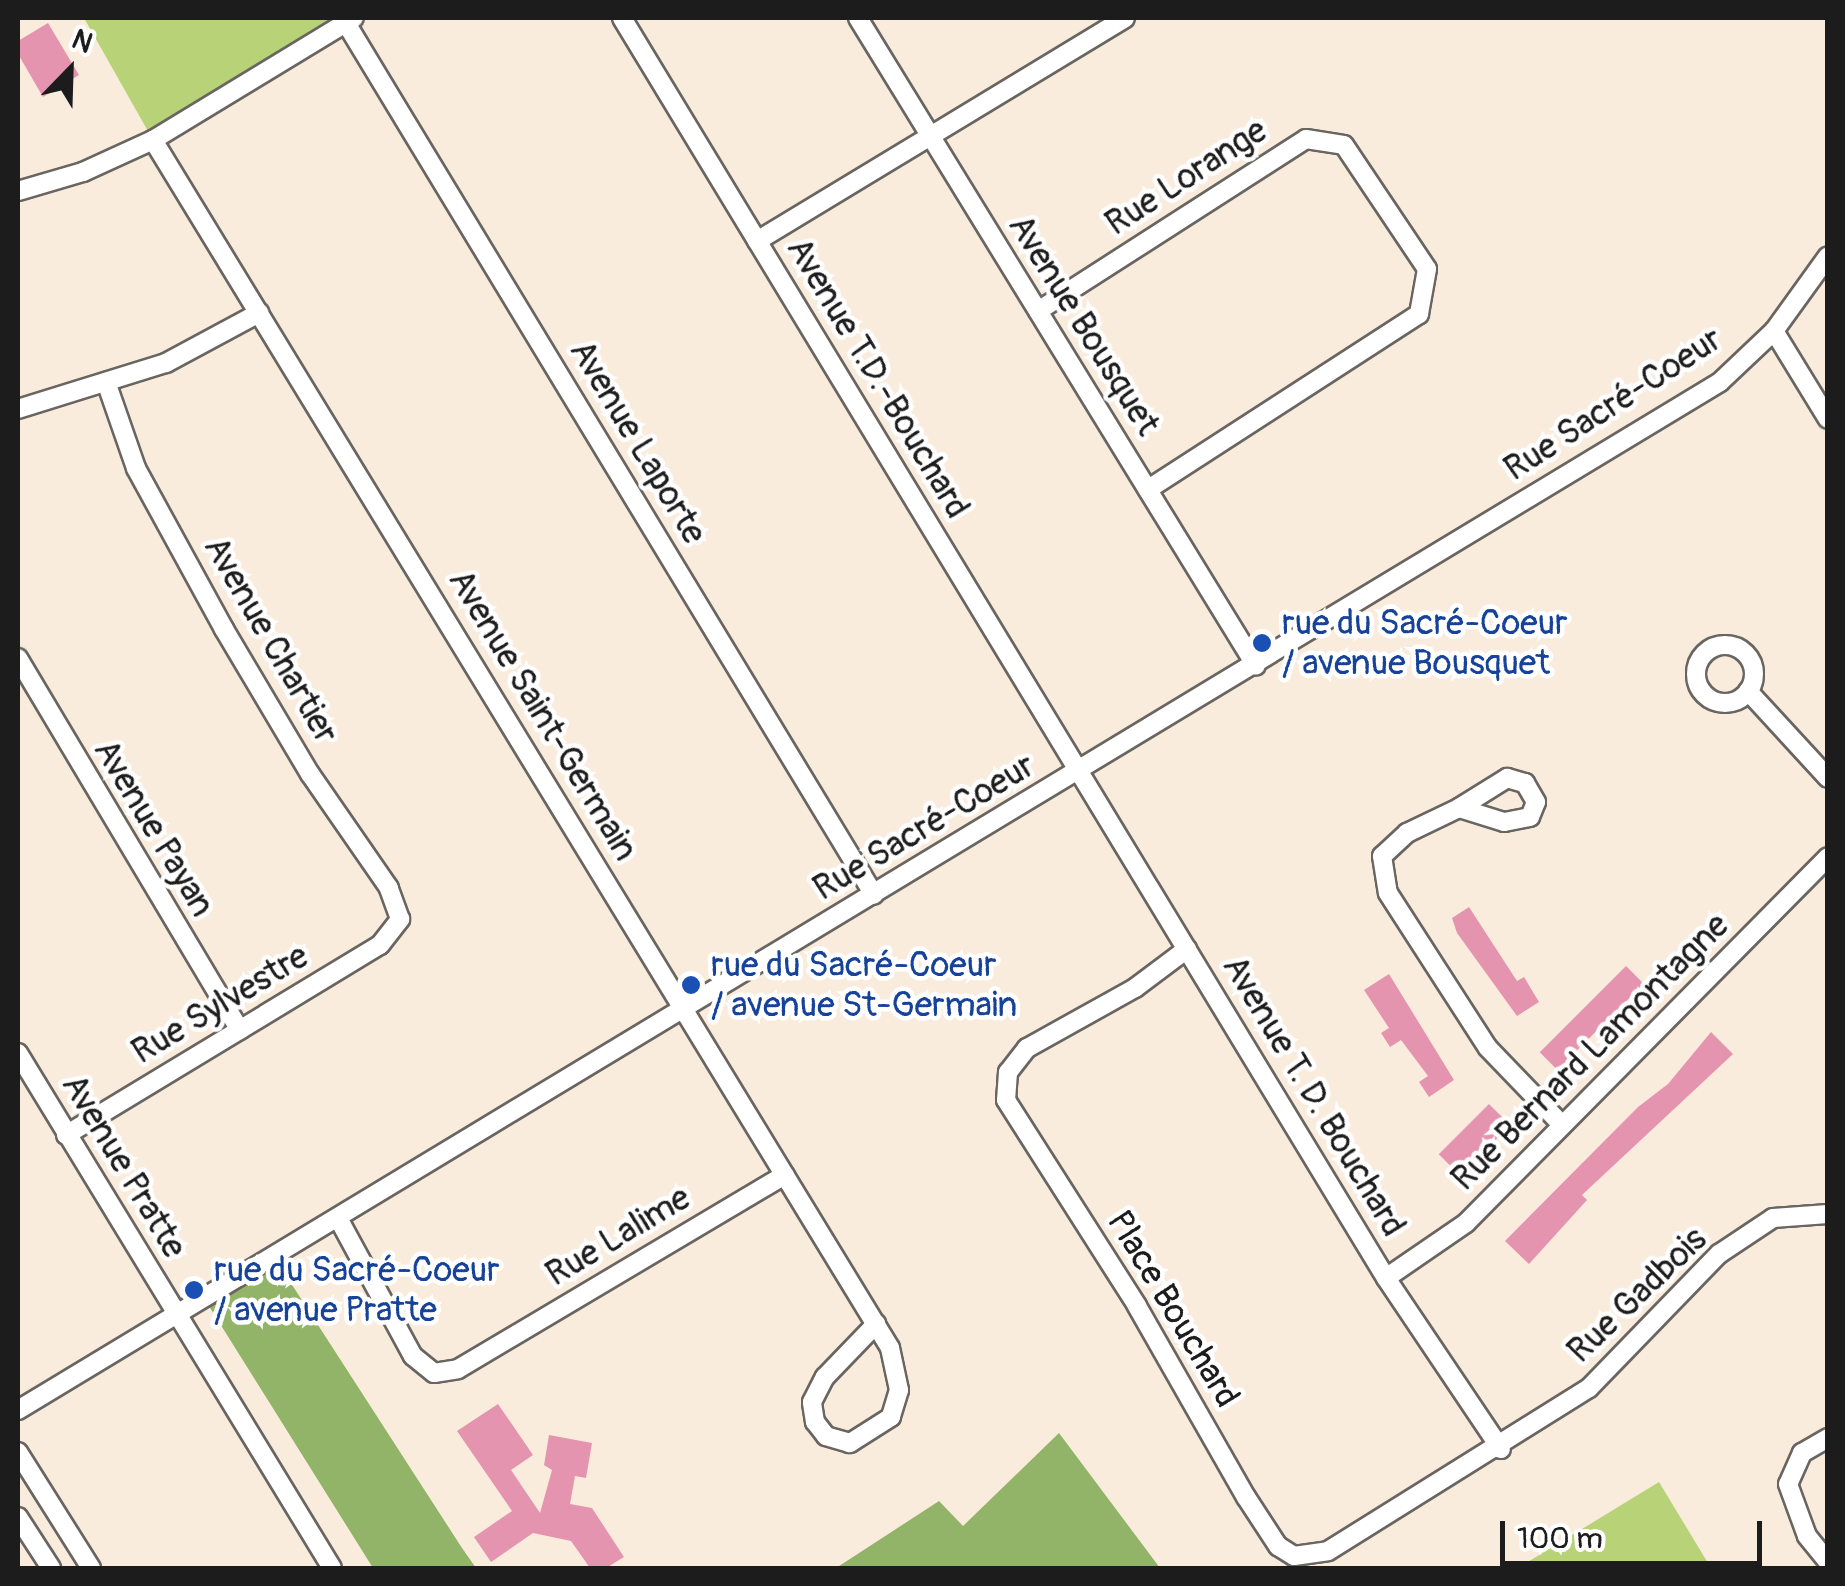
<!DOCTYPE html>
<meta charset="utf-8">
<style>
body{margin:0}
#map{position:relative;width:1845px;height:1586px;overflow:hidden;background:#f9ecdd;font-family:Pangolin,sans-serif}
div>[style]{position:absolute}
.green>*{inset:0;background:#b8d277}
.forest>*{inset:0;background:#92b468}
.building>*{inset:0;background:#e594af;transform-origin:0 0}
.roads{filter:drop-shadow(2px 0 #696560) drop-shadow(-2px 0 #696560) drop-shadow(0 2px #696560) drop-shadow(0 -2px #696560)}
.minor>*{height:18px;margin:-9px;padding:0 9px;transform-origin:9px;border-radius:9px;background:#fff}
.minor>.ring{margin:-9px;padding:0;box-sizing:content-box;background:none;border:18px solid #fff;border-radius:50%}
.dots>*{width:28px;height:28px;translate:-50% -50%;box-sizing:border-box;border:5px solid #fff;border-radius:50%}
span{translate:-50% -50%;white-space:nowrap;text-align:center;line-height:1.15;-webkit-text-stroke:9px #fff;paint-order:stroke}
.street-label{font-size:35px;color:#1c1c1c}
.transit-label{font-size:35px;color:#164399}
.left{translate:0 -50%;text-align:left}
.frame{position:absolute;inset:0;border:20px solid #1c1c1c;pointer-events:none}
.north{position:absolute;left:20px;top:20px;width:100px;height:100px;-webkit-text-stroke:8px #fff;paint-order:stroke;rotate:23deg;font-size:28px;font-weight:700;line-height:40px;text-align:center;color:#1c1c1c}
.north::after{content:'';display:block;margin:auto;width:35px;height:45px;background:#1c1c1c;clip-path:polygon(50% 0,100% 100%,50% 72%,0 100%)}
.scale{position:absolute;left:1500px;top:1521px;width:262px;height:45px;box-sizing:border-box;border:5px solid #1c1c1c;border-top:0;padding-left:12px;font-size:30px;line-height:35px;white-space:nowrap;color:#1c1c1c;-webkit-text-stroke:8px #fff;paint-order:stroke}
</style>
<div id="map">
<div class="green">
<i style="clip-path:polygon(84px 18px,347px 18px,153px 140px)"></i>
<i style="clip-path:polygon(1659px 1482px,1711px 1568px,1518px 1568px)"></i>
</div>
<div class="forest">
<i style="clip-path:polygon(276px 1260px,462px 1548px,476px 1568px,373px 1568px,207px 1303px)"></i>
<i style="clip-path:polygon(1059px 1433px,1160px 1568px,836px 1568px,939px 1501px,963px 1526px)"></i>
</div>
<div class="building">
<i style="clip-path:polygon(48px 23px,79px 75px,43px 97px,18px 54px,18px 41px)"></i>
<i style="clip-path:polygon(1469px 907px,1517px 981px,1524px 977px,1539px 1002px,1517px 1016px,1457px 933px,1452px 918px)"></i>
<i style="left:1626px;top:966px;width:25px;height:122px;rotate:45deg"></i>
<i style="clip-path:polygon(1389px 974px,1454px 1080px,1429px 1097px,1419px 1082px,1428px 1076px,1401px 1040px,1390px 1047px,1381px 1033px,1389px 1028px,1364px 990px)"></i>
<i style="clip-path:polygon(1711px 1032px,1733px 1054px,1582px 1195px,1587px 1200px,1529px 1264px,1505px 1241px,1638px 1107px,1668px 1084px)"></i>
<i style="left:1489px;top:1104px;width:30px;height:71px;rotate:45deg"></i>
<i style="clip-path:polygon(498px 1404px,533px 1455px,511px 1470px,540px 1513px,552px 1470px,544px 1465px,549px 1435px,592px 1443px,586px 1478px,575px 1476px,570px 1504px,592px 1508px,624px 1557px,606px 1568px,590px 1568px,571px 1541px,533px 1533px,491px 1562px,474px 1537px,512px 1511px,457px 1431px)"></i>
</div>
<div class="roads">
<div class="minor">
<i style="left:622px;top:18px;width:1474px;rotate:58.77deg"></i>
<i style="left:1386px;top:1278px;width:206px;rotate:56.1deg"></i>
<i style="left:858px;top:18px;width:760px;rotate:58.44deg"></i>
<i style="left:346px;top:23px;width:1019px;rotate:58.8deg"></i>
<i style="left:153px;top:140px;width:1415px;rotate:58.61deg"></i>
<i style="left:890px;top:1348px;width:43px;rotate:77.9deg"></i>
<i style="left:899px;top:1390px;width:28px;rotate:107deg"></i>
<i style="left:891px;top:1417px;width:49px;rotate:147.6deg"></i>
<i style="left:850px;top:1443px;width:25px;rotate:-164deg"></i>
<i style="left:826px;top:1436px;width:18px;rotate:-128deg"></i>
<i style="left:815px;top:1422px;width:20px;rotate:-99deg"></i>
<i style="left:812px;top:1402px;width:28px;rotate:-63deg"></i>
<i style="left:825px;top:1377px;width:74px;rotate:-46.1deg"></i>
<i style="left:18px;top:191px;width:68px;rotate:-16.3deg"></i>
<i style="left:83px;top:172px;width:77px;rotate:-24.6deg"></i>
<i style="left:153px;top:140px;width:235px;rotate:-31.3deg"></i>
<i style="left:757px;top:241px;width:430px;rotate:-31.2deg"></i>
<i style="left:1038px;top:311px;width:318px;rotate:-32.7deg"></i>
<i style="left:1306px;top:139px;width:38px;rotate:9deg"></i>
<i style="left:1344px;top:145px;width:149px;rotate:56.2deg"></i>
<i style="left:1427px;top:269px;width:46px;rotate:100.1deg"></i>
<i style="left:1419px;top:314px;width:323px;rotate:147.1deg"></i>
<i style="left:1774px;top:331px;width:103px;rotate:58.5deg"></i>
<i style="left:18px;top:409px;width:155px;rotate:-17.3deg"></i>
<i style="left:166px;top:363px;width:106px;rotate:-28.3deg"></i>
<i class="ring" style="left:1696px;top:645px;width:40px;height:40px"></i>
<i style="left:18px;top:658px;width:433px;rotate:59.2deg"></i>
<i style="left:1748px;top:691px;width:118px;rotate:47.4deg"></i>
<i style="left:1459px;top:808px;width:57px;rotate:-32deg"></i>
<i style="left:1507px;top:778px;width:19px;rotate:16deg"></i>
<i style="left:1525px;top:783px;width:22px;rotate:60deg"></i>
<i style="left:1536px;top:802px;width:16px;rotate:112deg"></i>
<i style="left:1530px;top:817px;width:26px;rotate:169deg"></i>
<i style="left:1504px;top:822px;width:47px;rotate:-162.7deg"></i>
<i style="left:1459px;top:808px;width:58px;rotate:154.3deg"></i>
<i style="left:1407px;top:833px;width:34px;rotate:137deg"></i>
<i style="left:1382px;top:856px;width:37px;rotate:81deg"></i>
<i style="left:1388px;top:893px;width:184px;rotate:57.2deg"></i>
<i style="left:1488px;top:1048px;width:107px;rotate:46.1deg"></i>
<i style="left:1187px;top:949px;width:65px;rotate:143.1deg"></i>
<i style="left:1135px;top:988px;width:124px;rotate:150.9deg"></i>
<i style="left:1027px;top:1048px;width:31px;rotate:128deg"></i>
<i style="left:1008px;top:1072px;width:28px;rotate:94deg"></i>
<i style="left:1006px;top:1100px;width:244px;rotate:57.5deg"></i>
<i style="left:1137px;top:1306px;width:220px;rotate:60.3deg"></i>
<i style="left:1246px;top:1497px;width:59px;rotate:56.9deg"></i>
<i style="left:1278px;top:1546px;width:19px;rotate:32deg"></i>
<i style="left:1294px;top:1556px;width:34px;rotate:-8deg"></i>
<i style="left:1328px;top:1551px;width:308px;rotate:-32deg"></i>
<i style="left:1589px;top:1388px;width:187px;rotate:-45.9deg"></i>
<i style="left:1719px;top:1254px;width:65px;rotate:-33.7deg"></i>
<i style="left:1773px;top:1218px;width:55px;rotate:-4.2deg"></i>
<i style="left:18px;top:1053px;width:603px;rotate:58.63deg"></i>
<i style="left:66px;top:1135px;width:367px;rotate:-31.2deg"></i>
<i style="left:380px;top:945px;width:33px;rotate:-52deg"></i>
<i style="left:400px;top:919px;width:33px;rotate:-110deg"></i>
<i style="left:389px;top:888px;width:139px;rotate:-124.7deg"></i>
<i style="left:310px;top:774px;width:169px;rotate:-120.7deg"></i>
<i style="left:224px;top:629px;width:183px;rotate:-118.7deg"></i>
<i style="left:136px;top:468px;width:91px;rotate:-109.2deg"></i>
<i style="left:338px;top:1218px;width:157px;rotate:61.5deg"></i>
<i style="left:413px;top:1356px;width:27px;rotate:39deg"></i>
<i style="left:434px;top:1373px;width:24px;rotate:-9deg"></i>
<i style="left:458px;top:1369px;width:380px;rotate:-30.7deg"></i>
<i style="left:1386px;top:1278px;width:97px;rotate:-34.5deg"></i>
<i style="left:1466px;top:1223px;width:515px;rotate:-45.31deg"></i>
<i style="left:18px;top:1410px;width:1988px;rotate:-31.13deg"></i>
<i style="left:1720px;top:382px;width:74px;rotate:-43.4deg"></i>
<i style="left:1774px;top:331px;width:92px;rotate:-54.2deg"></i>
<i style="left:1828px;top:1438px;width:30px;rotate:150deg"></i>
<i style="left:1802px;top:1453px;width:34px;rotate:114deg"></i>
<i style="left:1788px;top:1484px;width:55px;rotate:69.9deg"></i>
<i style="left:1807px;top:1536px;width:33px;rotate:51deg"></i>
<i style="left:18px;top:1452px;width:137px;rotate:57.8deg"></i>
<i style="left:18px;top:1517px;width:61px;rotate:57.1deg"></i>
</div>
</div>
<div class="dots">
<i style="left:1262px;top:643px;background:#1a4fb4"></i>
<i style="left:691px;top:985px;background:#1a4fb4"></i>
<i style="left:194px;top:1290px;background:#1a4fb4"></i>
</div>
<div class="street-label">
<span style="left:1186px;top:177px;rotate:-33deg">Rue Lorange</span>
<span style="left:1084px;top:325px;rotate:58deg">Avenue Bousquet</span>
<span style="left:878px;top:378px;rotate:59deg">Avenue T.D.-Bouchard</span>
<span style="left:1613px;top:404px;rotate:-33deg">Rue Sacré-Coeur</span>
<span style="left:638px;top:442px;rotate:59deg">Avenue Laporte</span>
<span style="left:271px;top:640px;rotate:60deg">Avenue Chartier</span>
<span style="left:543px;top:715px;rotate:59deg">Avenue Saint-Germain</span>
<span style="left:924px;top:827px;rotate:-31deg">Rue Sacré-Coeur</span>
<span style="left:154px;top:828px;rotate:59deg">Avenue Payan</span>
<span style="left:220px;top:1004px;rotate:-31deg">Rue Sylvestre</span>
<span style="left:1590px;top:1052px;rotate:-45deg">Rue Bernard Lamontagne</span>
<span style="left:1314px;top:1096px;rotate:59deg">Avenue T. D. Bouchard</span>
<span style="left:124px;top:1166px;rotate:59deg">Avenue Pratte</span>
<span style="left:618px;top:1236px;rotate:-31deg">Rue Lalime</span>
<span style="left:1637px;top:1295px;rotate:-44deg">Rue Gadbois</span>
<span style="left:1173px;top:1309px;rotate:59deg">Place Bouchard</span>
</div>
<div class="transit-label">
<span class="left" style="left:1282px;top:643px">rue du Sacré-Coeur<br>/ avenue Bousquet</span>
<span class="left" style="left:711px;top:985px">rue du Sacré-Coeur<br>/ avenue St-Germain</span>
<span class="left" style="left:214px;top:1290px">rue du Sacré-Coeur<br>/ avenue Pratte</span>
</div>
<div class="frame"></div>
<div class="north">N</div>
<div class="scale">100 m</div>
</div>
